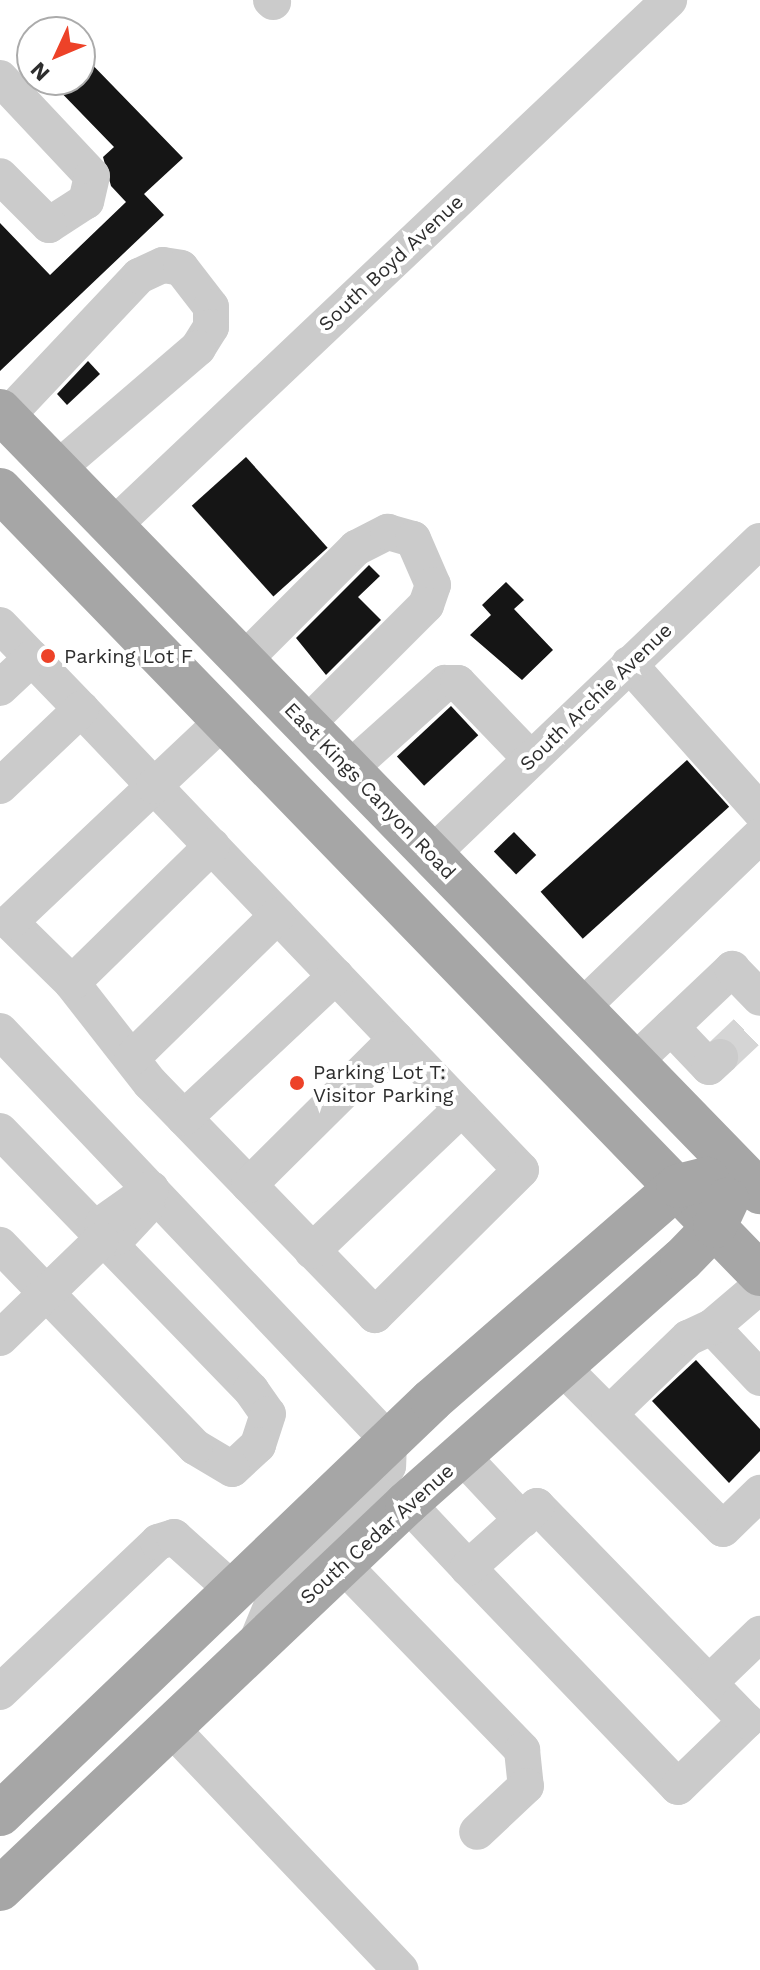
<!DOCTYPE html>
<style>
body{margin:0}
#map{position:relative;width:760px;height:1970px;overflow:hidden;background:#fff;font-family:"Work Sans",sans-serif}
div>[style]{position:absolute}
.building>*{inset:0;background:#151515;transform-origin:0 0}
.minor-tunnel>*{height:36px;margin-top:-18px;transform-origin:0;background:repeating-linear-gradient(90deg,#d5d5d5 0 36px,transparent 0 54px)}
.minor>*{height:36px;margin:-18px;padding:0 18px;transform-origin:18px;border-radius:18px;background:#cbcbcb}
.major>*{height:44px;margin:-22px;padding:0 22px;transform-origin:22px;border-radius:22px;background:#a6a6a6}
.dots>*{width:22px;height:22px;translate:-50% -50%;box-sizing:border-box;border:4px solid #fff;border-radius:50%}
span{translate:-50% -50%;white-space:nowrap;text-align:center;line-height:1.15;-webkit-text-stroke:8px #fff;paint-order:stroke}
.street-label{font-size:20px;color:#2e2e2e}
.poi-label{font-size:20px;color:#2e2e2e}
.left{translate:0 -50%;text-align:left}
.north{position:absolute;left:16px;top:16px;width:80px;height:80px;box-sizing:border-box;background:#fff;border:2px solid #ababab;border-radius:50%;rotate:226deg;font-size:22px;font-weight:700;line-height:32px;text-align:center;color:#2e2e2e}
.north::after{content:'';display:block;margin:auto;width:28px;height:36px;background:#ed4228;clip-path:polygon(50% 0,100% 100%,50% 72%,0 100%)}
</style>
<div id="map">
<div class="building">
<i style="clip-path:polygon(80px 52px,183px 158px,144px 194px,164px 215px,0 371px,0 223px,50px 275px,126px 202px,111px 186px,103px 157px,114px 147px,49px 80px,80px 80px)"></i>
<i style="clip-path:polygon(88px 361px,100px 374px,67px 405px,57px 394px)"></i>
<i style="left:246px;top:457px;width:122px;height:73px;rotate:48deg"></i>
<i style="clip-path:polygon(369px 565px,380px 576px,358px 597px,381px 620px,326px 675px,296px 638px)"></i>
<i style="clip-path:polygon(506px 582px,524px 600px,514px 609px,553px 650px,522px 680px,470px 635px,491px 615px,482px 605px)"></i>
<i style="left:451px;top:706px;width:40px;height:74px;rotate:47deg"></i>
<i style="left:687px;top:760px;width:63px;height:197px;rotate:48deg"></i>
<i style="left:514px;top:832px;width:32px;height:28px;rotate:46deg"></i>
<i style="clip-path:polygon(696px 1360px,760px 1429px,760px 1451px,729px 1483px,652px 1401px)"></i>
</div>
<div class="minor-tunnel">
<i style="left:720px;top:1057px;width:50px;rotate:-43.4deg"></i>
</div>
<div class="minor">
<i style="left:271px;top:0;width:3px;rotate:45deg"></i>
<i style="left:0;top:78px;width:134px;rotate:46.8deg"></i>
<i style="left:92px;top:176px;width:26px;rotate:103deg"></i>
<i style="left:86px;top:201px;width:44px;rotate:147deg"></i>
<i style="left:49px;top:225px;width:69px;rotate:-135deg"></i>
<i style="left:6px;top:417px;width:194px;rotate:-46.7deg"></i>
<i style="left:139px;top:276px;width:26px;rotate:-25deg"></i>
<i style="left:163px;top:265px;width:18px;rotate:9deg"></i>
<i style="left:181px;top:268px;width:49px;rotate:52.4deg"></i>
<i style="left:211px;top:307px;width:20px;rotate:90deg"></i>
<i style="left:211px;top:327px;width:25px;rotate:122deg"></i>
<i style="left:198px;top:348px;width:186px;rotate:139.4deg"></i>
<i style="left:112px;top:527px;width:767px;rotate:-43.41deg"></i>
<i style="left:0;top:625px;width:117px;rotate:46deg"></i>
<i style="left:81px;top:709px;width:106px;rotate:46.5deg"></i>
<i style="left:154px;top:786px;width:531px;rotate:46.3deg"></i>
<i style="left:521px;top:1170px;width:206px;rotate:135.2deg"></i>
<i style="left:375px;top:1315px;width:323px;rotate:-134.1deg"></i>
<i style="left:150px;top:1083px;width:127px;rotate:-128deg"></i>
<i style="left:72px;top:983px;width:87px;rotate:-135.5deg"></i>
<i style="left:10px;top:922px;width:198px;rotate:-43.4deg"></i>
<i style="left:154px;top:786px;width:96px;rotate:-43.3deg"></i>
<i style="left:243px;top:661px;width:160px;rotate:-45deg"></i>
<i style="left:356px;top:548px;width:36px;rotate:-27deg"></i>
<i style="left:388px;top:532px;width:26px;rotate:16deg"></i>
<i style="left:413px;top:539px;width:50px;rotate:66.5deg"></i>
<i style="left:433px;top:585px;width:21px;rotate:109deg"></i>
<i style="left:426px;top:605px;width:170px;rotate:135deg"></i>
<i style="left:629px;top:664px;width:197px;rotate:48.3deg"></i>
<i style="left:0;top:688px;width:44px;rotate:-43.2deg"></i>
<i style="left:349px;top:769px;width:129px;rotate:-41.9deg"></i>
<i style="left:445px;top:683px;width:13px"></i>
<i style="left:458px;top:683px;width:105px;rotate:46.2deg"></i>
<i style="left:0;top:786px;width:112px;rotate:-43.5deg"></i>
<i style="left:432px;top:854px;width:453px;rotate:-43.7deg"></i>
<i style="left:72px;top:983px;width:196px;rotate:-44.4deg"></i>
<i style="left:580px;top:1009px;width:250px;rotate:-43.9deg"></i>
<i style="left:671px;top:1027px;width:55px;rotate:46.5deg"></i>
<i style="left:709px;top:1067px;width:15px;rotate:-42deg"></i>
<i style="left:0;top:1031px;width:565px;rotate:46.51deg"></i>
<i style="left:389px;top:1441px;width:25px;rotate:92deg"></i>
<i style="left:388px;top:1466px;width:28px;rotate:122deg"></i>
<i style="left:373px;top:1490px;width:138px;rotate:133.5deg"></i>
<i style="left:278px;top:1590px;width:57px;rotate:112.5deg"></i>
<i style="left:132px;top:1058px;width:204px;rotate:-44.4deg"></i>
<i style="left:633px;top:1063px;width:137px;rotate:-43.5deg"></i>
<i style="left:732px;top:969px;width:40px;rotate:46deg"></i>
<i style="left:184px;top:1118px;width:208px;rotate:-43.1deg"></i>
<i style="left:0;top:1131px;width:361px;rotate:45.9deg"></i>
<i style="left:251px;top:1390px;width:29px;rotate:55deg"></i>
<i style="left:268px;top:1414px;width:33px;rotate:108deg"></i>
<i style="left:258px;top:1445px;width:35px;rotate:137deg"></i>
<i style="left:232px;top:1469px;width:43px;rotate:-149.3deg"></i>
<i style="left:195px;top:1447px;width:281px;rotate:-134deg"></i>
<i style="left:249px;top:1185px;width:207px;rotate:-44.8deg"></i>
<i style="left:151px;top:1189px;width:17px;rotate:103deg"></i>
<i style="left:147px;top:1206px;width:41px;rotate:133deg"></i>
<i style="left:119px;top:1236px;width:18px;rotate:167deg"></i>
<i style="left:101px;top:1240px;width:17px;rotate:-83deg"></i>
<i style="left:103px;top:1223px;width:59px;rotate:-35.3deg"></i>
<i style="left:312px;top:1251px;width:207px;rotate:-43.6deg"></i>
<i style="left:712px;top:1327px;width:70px;rotate:46.7deg"></i>
<i style="left:0;top:1338px;width:141px;rotate:-44.1deg"></i>
<i style="left:562px;top:1367px;width:228px;rotate:45.2deg"></i>
<i style="left:723px;top:1529px;width:52px;rotate:-44.2deg"></i>
<i style="left:609px;top:1414px;width:110px;rotate:-43.9deg"></i>
<i style="left:688px;top:1338px;width:26px;rotate:-25deg"></i>
<i style="left:712px;top:1327px;width:63px;rotate:-40.5deg"></i>
<i style="left:462px;top:1456px;width:88px;rotate:46.8deg"></i>
<i style="left:407px;top:1503px;width:89px;rotate:46.8deg"></i>
<i style="left:468px;top:1568px;width:303px;rotate:46.2deg"></i>
<i style="left:678px;top:1787px;width:95px;rotate:-44.1deg"></i>
<i style="left:746px;top:1721px;width:300px;rotate:-134.2deg"></i>
<i style="left:537px;top:1506px;width:93px;rotate:138.1deg"></i>
<i style="left:342px;top:1564px;width:259px;rotate:45.9deg"></i>
<i style="left:522px;top:1750px;width:36px;rotate:84deg"></i>
<i style="left:526px;top:1786px;width:67px;rotate:136.8deg"></i>
<i style="left:709px;top:1683px;width:71px;rotate:-43.9deg"></i>
<i style="left:0;top:1692px;width:218px;rotate:-43.5deg"></i>
<i style="left:158px;top:1542px;width:17px;rotate:-17deg"></i>
<i style="left:174px;top:1537px;width:79px;rotate:41.9deg"></i>
<i style="left:170px;top:1727px;width:335px;rotate:46.5deg"></i>
</div>
<div class="major">
<i style="left:0;top:411px;width:1090px;rotate:45.78deg"></i>
<i style="left:0;top:490px;width:1092px;rotate:45.89deg"></i>
<i style="left:0;top:1814px;width:598px;rotate:-43.78deg"></i>
<i style="left:432px;top:1400px;width:326px;rotate:-41deg"></i>
<i style="left:678px;top:1186px;width:30px;rotate:-14deg"></i>
<i style="left:0;top:1889px;width:561px;rotate:-43.48deg"></i>
<i style="left:407px;top:1503px;width:367px;rotate:-41.5deg"></i>
<i style="left:682px;top:1260px;width:47px;rotate:-45.9deg"></i>
<i style="left:715px;top:1226px;width:29px;rotate:-65deg"></i>
</div>
<div class="dots">
<i style="left:48px;top:656px;background:#ed4228"></i>
<i style="left:297px;top:1083px;background:#ed4228"></i>
</div>
<div class="street-label">
<span style="left:391px;top:263px;rotate:-43deg">South Boyd Avenue</span>
<span style="left:596px;top:697px;rotate:-44deg">South Archie Avenue</span>
<span style="left:370px;top:791px;rotate:46deg">East Kings Canyon Road</span>
<span style="left:377px;top:1534px;rotate:-42deg">South Cedar Avenue</span>
</div>
<div class="poi-label">
<span class="left" style="left:64px;top:656px">Parking Lot F</span>
<span class="left" style="left:313px;top:1084px">Parking Lot T:<br>Visitor Parking</span>
</div>
<div class="north">N</div>
</div>
